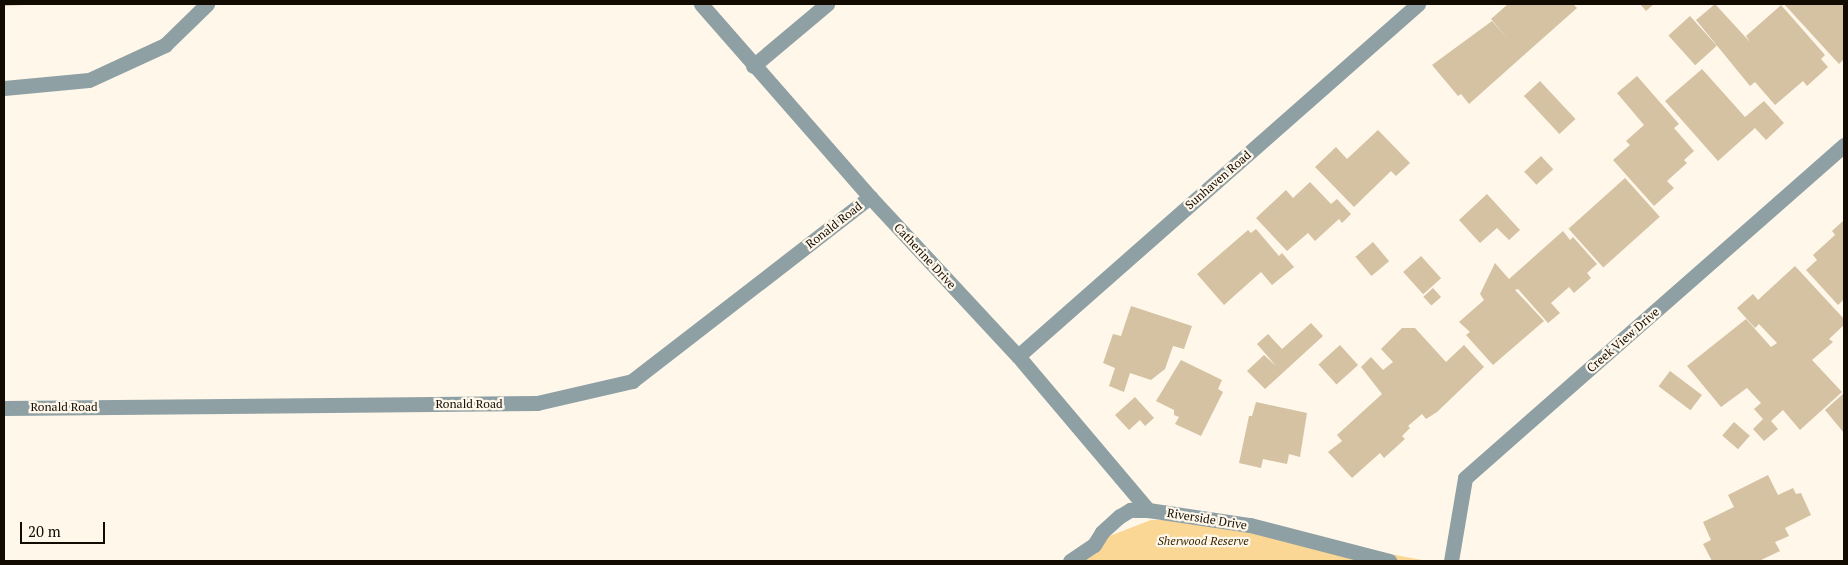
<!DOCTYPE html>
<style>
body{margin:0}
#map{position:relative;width:1848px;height:565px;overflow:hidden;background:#fff7ea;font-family:"PT Serif",serif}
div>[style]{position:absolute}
.green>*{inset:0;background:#fad795}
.building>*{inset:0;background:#d4c2a3;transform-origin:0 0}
.street>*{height:15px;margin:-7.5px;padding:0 7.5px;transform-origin:7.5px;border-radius:7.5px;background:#8fa0a5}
span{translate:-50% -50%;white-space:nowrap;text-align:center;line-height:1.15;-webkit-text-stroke:4.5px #fff7ea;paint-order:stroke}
.street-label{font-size:12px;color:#110b02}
.park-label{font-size:12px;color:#3b2b07;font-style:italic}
.frame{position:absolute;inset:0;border:5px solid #110b02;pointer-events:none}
.scale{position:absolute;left:20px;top:522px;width:85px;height:22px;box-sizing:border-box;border:2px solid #110b02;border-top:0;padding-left:6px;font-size:15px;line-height:18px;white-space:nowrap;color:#110b02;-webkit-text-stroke:4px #fff7ea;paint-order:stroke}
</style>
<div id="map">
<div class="green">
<i style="clip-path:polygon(1151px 520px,1213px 520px,1427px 561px,1072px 561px,1107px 537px)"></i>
<i style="clip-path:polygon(4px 560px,220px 561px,4px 561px)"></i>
</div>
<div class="building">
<i style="clip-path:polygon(4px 4px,24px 4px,24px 5px,4px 6px)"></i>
<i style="clip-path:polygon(1508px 4px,1573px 4px,1577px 8px,1469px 104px,1461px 94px,1458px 96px,1432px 65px,1492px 21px,1508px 39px,1491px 19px)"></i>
<i style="clip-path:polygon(1640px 4px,1654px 4px,1646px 11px)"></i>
<i style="clip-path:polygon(1715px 4px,1750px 42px,1746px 36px,1781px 5px,1825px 55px,1821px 59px,1828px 67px,1807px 86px,1803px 81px,1775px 105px,1755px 82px,1750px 86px,1696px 20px)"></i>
<i style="clip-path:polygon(1784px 4px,1844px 4px,1844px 59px,1839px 64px)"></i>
<i style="left:1690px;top:16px;width:40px;height:29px;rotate:48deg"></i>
<i style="clip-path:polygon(1702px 69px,1745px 117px,1764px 101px,1784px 123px,1766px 140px,1755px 128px,1718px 161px,1665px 101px)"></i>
<i style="clip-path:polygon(1637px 76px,1679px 124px,1674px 128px,1694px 151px,1684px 160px,1687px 163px,1667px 181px,1674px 188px,1654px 206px,1613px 160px,1630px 145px,1626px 141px,1644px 125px,1617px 93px)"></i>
<i style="left:1540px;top:81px;width:52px;height:22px;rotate:47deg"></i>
<i style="clip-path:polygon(1378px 130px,1410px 163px,1396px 176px,1391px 171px,1354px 207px,1315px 167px,1336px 147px,1347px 159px)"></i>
<i style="left:1541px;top:156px;width:18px;height:23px;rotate:47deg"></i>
<i style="left:1625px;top:178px;width:52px;height:76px;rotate:48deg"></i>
<i style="clip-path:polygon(1310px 182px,1331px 204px,1337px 199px,1351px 214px,1342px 223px,1339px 219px,1315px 241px,1308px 233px,1287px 251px,1256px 218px,1286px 190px,1293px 198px)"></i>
<i style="clip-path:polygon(1487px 194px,1520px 230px,1509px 240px,1497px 228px,1480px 243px,1459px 220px)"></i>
<i style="clip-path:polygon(1844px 220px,1844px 299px,1838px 305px,1806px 270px,1817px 260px,1813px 255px,1835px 235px,1832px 231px)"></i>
<i style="clip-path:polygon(1256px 229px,1279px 256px,1282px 253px,1294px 267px,1272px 285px,1261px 272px,1224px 305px,1197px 274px,1248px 230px,1251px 233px)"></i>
<i style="clip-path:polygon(1563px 231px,1570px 240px,1573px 237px,1597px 264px,1587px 273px,1591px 278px,1574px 293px,1569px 287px,1551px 303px,1560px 313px,1548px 323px,1518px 289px,1515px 290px,1544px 321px,1493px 365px,1466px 335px,1470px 332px,1459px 322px,1484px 300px,1480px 294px,1495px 263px,1509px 279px)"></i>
<i style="left:1373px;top:242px;width:25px;height:23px;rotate:50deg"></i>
<i style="left:1421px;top:256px;width:30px;height:24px;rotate:48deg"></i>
<i style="clip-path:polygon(1795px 266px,1844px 319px,1844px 325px,1829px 339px,1833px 342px,1812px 360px,1842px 392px,1800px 430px,1783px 410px,1771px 421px,1778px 429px,1764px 441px,1753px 429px,1763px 419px,1754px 409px,1761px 403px,1747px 388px,1721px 407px,1687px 366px,1746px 319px,1771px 347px,1777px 343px,1759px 324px,1755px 328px,1737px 308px,1753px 294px,1758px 300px)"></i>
<i style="left:1433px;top:288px;width:12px;height:13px;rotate:48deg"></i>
<i style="clip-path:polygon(1131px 306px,1192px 326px,1184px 349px,1173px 346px,1165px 369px,1151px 380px,1130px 373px,1124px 392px,1109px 386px,1115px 368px,1103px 363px,1113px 334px,1121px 336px)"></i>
<i style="clip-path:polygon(1311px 323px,1323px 336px,1265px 389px,1247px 371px,1264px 355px,1276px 366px,1257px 344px,1268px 334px,1282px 349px)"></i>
<i style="clip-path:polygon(1402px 328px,1415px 328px,1446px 362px,1464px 345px,1484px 367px,1437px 412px,1426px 419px,1422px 414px,1408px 426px,1410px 428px,1402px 436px,1405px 439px,1384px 458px,1380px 453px,1352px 478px,1328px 452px,1342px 441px,1337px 435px,1382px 394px,1361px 367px,1371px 357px,1383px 370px,1393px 362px,1381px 349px)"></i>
<i style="left:1340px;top:345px;width:27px;height:29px;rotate:48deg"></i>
<i style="clip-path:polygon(1181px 360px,1222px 380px,1218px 389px,1223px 392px,1201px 436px,1175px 424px,1179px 417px,1174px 415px,1174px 410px,1156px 401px)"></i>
<i style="left:1670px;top:371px;width:40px;height:19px;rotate:37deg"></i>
<i style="clip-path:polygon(1844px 393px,1844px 433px,1825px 410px)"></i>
<i style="clip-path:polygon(1135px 397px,1154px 418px,1145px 426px,1140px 420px,1129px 430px,1115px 415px)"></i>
<i style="clip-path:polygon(1256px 402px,1307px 413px,1300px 457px,1289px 454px,1287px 464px,1263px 459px,1261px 468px,1239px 463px,1249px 416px,1252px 416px)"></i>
<i style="left:1734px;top:422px;width:21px;height:18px;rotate:41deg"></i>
<i style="clip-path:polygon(1768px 475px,1778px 495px,1793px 488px,1796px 494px,1801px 493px,1811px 515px,1785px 528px,1789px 536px,1775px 542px,1780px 551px,1759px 561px,1712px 561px,1703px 544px,1711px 540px,1703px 522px,1734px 507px,1728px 495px)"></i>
</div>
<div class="street">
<i style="left:701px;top:4px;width:257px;rotate:48.8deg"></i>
<i style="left:870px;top:197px;width:217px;rotate:47.1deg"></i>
<i style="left:1018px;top:356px;width:202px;rotate:49.8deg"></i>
<i style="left:753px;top:66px;width:97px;rotate:-40deg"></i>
<i style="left:4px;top:88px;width:85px;rotate:-5.4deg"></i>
<i style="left:89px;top:80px;width:84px;rotate:-24.7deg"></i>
<i style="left:165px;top:45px;width:59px;rotate:-44.3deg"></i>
<i style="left:1018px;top:356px;width:533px;rotate:-41.35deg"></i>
<i style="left:4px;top:408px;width:533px;rotate:-0.54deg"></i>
<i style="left:537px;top:403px;width:98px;rotate:-13deg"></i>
<i style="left:632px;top:381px;width:301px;rotate:-37.7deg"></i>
<i style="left:1070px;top:561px;width:29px;rotate:-34deg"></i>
<i style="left:1094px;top:545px;width:15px;rotate:-58deg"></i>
<i style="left:1102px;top:532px;width:24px;rotate:-42deg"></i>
<i style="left:1120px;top:516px;width:12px;rotate:-31deg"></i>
<i style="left:1130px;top:510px;width:18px"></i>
<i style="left:1148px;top:510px;width:103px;rotate:8.4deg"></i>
<i style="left:1250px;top:525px;width:144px;rotate:14.5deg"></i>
<i style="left:1451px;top:561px;width:84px;rotate:-80.4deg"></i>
<i style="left:1465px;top:478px;width:505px;rotate:-41.3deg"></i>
</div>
<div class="street-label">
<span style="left:1218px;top:180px;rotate:-41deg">Sunhaven Road</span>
<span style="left:834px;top:225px;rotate:-38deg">Ronald Road</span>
<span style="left:925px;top:256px;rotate:47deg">Catherine Drive</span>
<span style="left:1623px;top:340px;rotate:-41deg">Creek View Drive</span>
<span style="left:469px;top:404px">Ronald Road</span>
<span style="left:64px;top:407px">Ronald Road</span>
<span style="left:1207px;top:519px;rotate:9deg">Riverside Drive</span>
</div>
<div class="park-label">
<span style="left:1203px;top:541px">Sherwood Reserve</span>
</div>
<div class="frame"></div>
<div class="scale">20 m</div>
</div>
